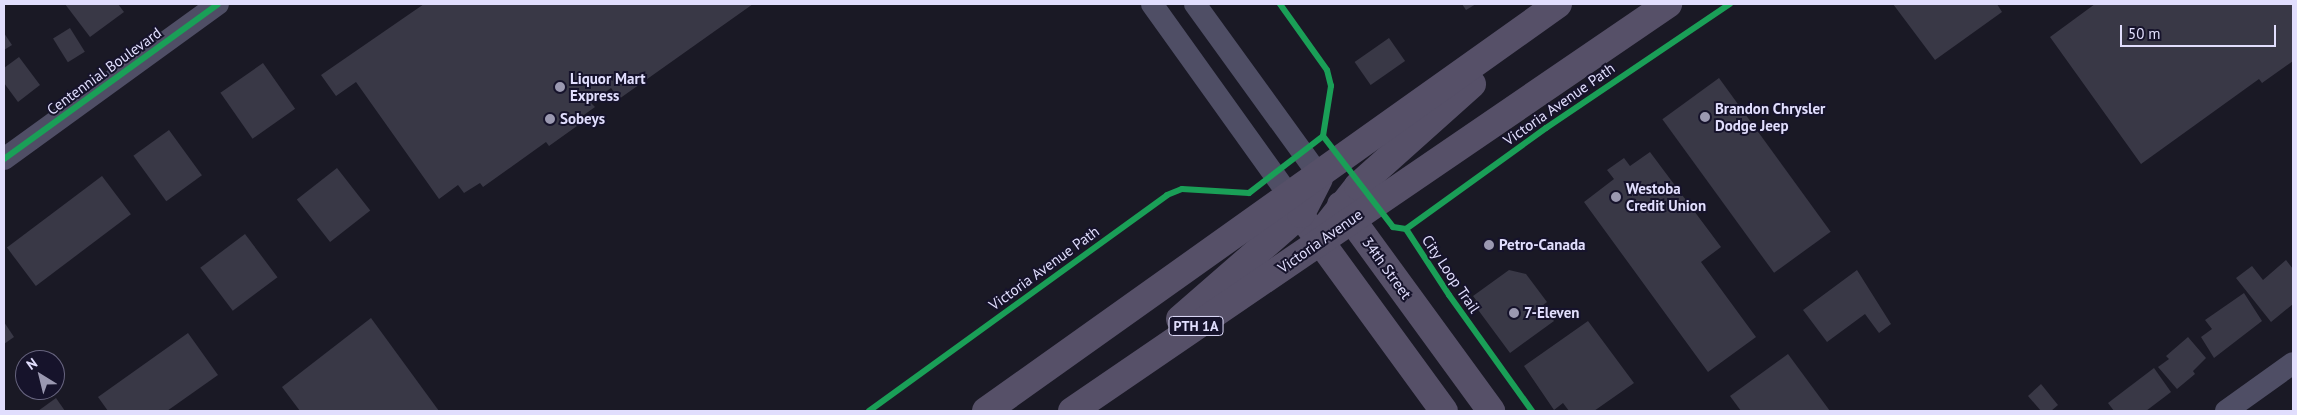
<!DOCTYPE html>
<style>
body{margin:0}
#map{position:relative;width:2297px;height:415px;overflow:hidden;background:#1a1925;font-family:"PT Sans",sans-serif}
div>[style]{position:absolute}
.building>*{inset:0;background:#393846;transform-origin:0 0}
.minor>*{height:22px;margin:-11px;padding:0 11px;transform-origin:11px;border-radius:11px;background:#4f4e65}
.major>*{height:28px;margin:-14px;padding:0 14px;transform-origin:14px;border-radius:14px;background:#565068}
.cycleway>*{height:6px;margin:-3px;padding:0 3px;transform-origin:3px;border-radius:3px;background:#1a9f57}
.dots>*{width:14px;height:14px;translate:-50% -50%;box-sizing:border-box;border:2px solid #16132b;border-radius:50%}
span{translate:-50% -50%;white-space:nowrap;text-align:center;line-height:1.15;-webkit-text-stroke:4px #16132b;paint-order:stroke}
.shield-label span{padding:1px 4px;background:#16132b;border:1px solid;border-radius:4px;-webkit-text-stroke-width:0}
.shield-label{font-size:14px;color:#e1defd;font-weight:700}
.street-label{font-size:15px;color:#e1defd}
.poi-label{font-size:15px;color:#e1defd;font-weight:700}
.left{translate:0 -50%;text-align:left}
.frame{position:absolute;inset:0;border:5px solid #e1defd;pointer-events:none}
.north{position:absolute;left:15px;top:350px;width:50px;height:50px;box-sizing:border-box;background:#16132b;border:1px solid #67647f;border-radius:50%;rotate:324deg;font-size:14px;font-weight:700;line-height:20px;text-align:center;color:#e1defd}
.north::after{content:'';display:block;margin:auto;width:18px;height:22px;background:#9b99b1;clip-path:polygon(50% 0,100% 100%,50% 72%,0 100%)}
.scale{position:absolute;left:2120px;top:25px;width:156px;height:22px;box-sizing:border-box;border:2px solid #e1defd;border-top:0;padding-left:6px;font-size:15px;line-height:18px;white-space:nowrap;color:#e1defd;-webkit-text-stroke:4px #16132b;paint-order:stroke}
</style>
<div id="map">
<div class="building">
<i style="clip-path:polygon(65px 4px,118px 4px,124px 12px,90px 37px)"></i>
<i style="clip-path:polygon(424px 4px,753px 4px,619px 99px,611px 88px,591px 103px,595px 107px,574px 122px,577px 126px,549px 146px,546px 142px,483px 187px,480px 183px,464px 193px,458px 185px,439px 199px,356px 82px,336px 96px,321px 75px)"></i>
<i style="clip-path:polygon(1462px 4px,1476px 4px,1466px 10px)"></i>
<i style="clip-path:polygon(1893px 4px,1997px 4px,2002px 12px,1935px 60px)"></i>
<i style="clip-path:polygon(2095px 4px,2293px 4px,2293px 61px,2262px 83px,2259px 79px,2141px 164px,2050px 37px)"></i>
<i style="left:70px;top:28px;width:28px;height:20px;rotate:58deg"></i>
<i style="clip-path:polygon(4px 33px,12px 45px,4px 50px)"></i>
<i style="left:1389px;top:38px;width:28px;height:42px;rotate:55deg"></i>
<i style="clip-path:polygon(19px 57px,40px 85px,18px 102px,4px 83px,4px 68px)"></i>
<i style="left:263px;top:63px;width:56px;height:52px;rotate:55deg"></i>
<i style="left:1719px;top:78px;width:190px;height:70px;rotate:54deg"></i>
<i style="left:169px;top:130px;width:56px;height:44px;rotate:54deg"></i>
<i style="clip-path:polygon(1650px 152px,1721px 247px,1701px 262px,1756px 337px,1708px 372px,1584px 202px,1614px 179px,1607px 170px,1624px 158px,1630px 166px)"></i>
<i style="left:337px;top:168px;width:54px;height:51px;rotate:52deg"></i>
<i style="left:102px;top:176px;width:48px;height:119px;rotate:53deg"></i>
<i style="left:245px;top:234px;width:54px;height:56px;rotate:53deg"></i>
<i style="clip-path:polygon(2286px 260px,2293px 269px,2293px 304px,2271px 322px,2236px 278px,2252px 266px,2263px 280px)"></i>
<i style="clip-path:polygon(1509px 270px,1526px 274px,1547px 302px,1542px 306px,1554px 321px,1510px 353px,1473px 303px,1476px 300px,1473px 296px)"></i>
<i style="clip-path:polygon(1857px 270px,1891px 324px,1879px 333px,1865px 314px,1827px 342px,1803px 310px)"></i>
<i style="clip-path:polygon(2244px 293px,2262px 321px,2214px 358px,2201px 337px,2212px 329px,2205px 320px)"></i>
<i style="clip-path:polygon(371px 318px,439px 411px,300px 411px,282px 387px)"></i>
<i style="clip-path:polygon(1588px 321px,1634px 383px,1594px 411px,1569px 411px,1563px 403px,1554px 410px,1524px 366px)"></i>
<i style="clip-path:polygon(4px 322px,14px 337px,4px 344px)"></i>
<i style="clip-path:polygon(188px 333px,218px 375px,167px 411px,108px 411px,98px 397px)"></i>
<i style="clip-path:polygon(2188px 337px,2206px 358px,2193px 371px,2195px 374px,2177px 389px,2158px 367px,2169px 359px,2166px 356px)"></i>
<i style="clip-path:polygon(1788px 354px,1830px 411px,1741px 411px,1730px 396px)"></i>
<i style="clip-path:polygon(2154px 368px,2171px 392px,2146px 411px,2114px 411px,2108px 403px)"></i>
<i style="clip-path:polygon(2041px 384px,2058px 405px,2051px 411px,2041px 411px,2028px 396px)"></i>
<i style="clip-path:polygon(56px 398px,65px 411px,38px 411px)"></i>
</div>
<div class="minor">
<i style="left:1152px;top:4px;width:237px;rotate:54.4deg"></i>
<i style="left:1195px;top:4px;width:211px;rotate:54.1deg"></i>
<i style="left:4px;top:159px;width:264px;rotate:-35.9deg"></i>
<i style="left:2226px;top:411px;width:82px;rotate:-35.6deg"></i>
</div>
<div class="major">
<i style="left:1341px;top:205px;width:255px;rotate:53.9deg"></i>
<i style="left:1309px;top:226px;width:229px;rotate:53.9deg"></i>
<i style="left:1325px;top:228px;width:53px;rotate:-51.8deg"></i>
<i style="left:1358px;top:186px;width:153px;rotate:-41.8deg"></i>
<i style="left:1180px;top:319px;width:160px;rotate:-41deg"></i>
<i style="left:1301px;top:214px;width:39px;rotate:-63deg"></i>
<i style="left:986px;top:411px;width:702px;rotate:-35.43deg"></i>
<i style="left:1072px;top:411px;width:722px;rotate:-34.33deg"></i>
</div>
<div class="cycleway">
<i style="left:1323px;top:136px;width:115px;rotate:52.4deg"></i>
<i style="left:1393px;top:227px;width:13px;rotate:9deg"></i>
<i style="left:1406px;top:229px;width:79px;rotate:56.9deg"></i>
<i style="left:1449px;top:295px;width:143px;rotate:54.4deg"></i>
<i style="left:4px;top:159px;width:264px;rotate:-35.9deg"></i>
<i style="left:1406px;top:229px;width:173px;rotate:-35.8deg"></i>
<i style="left:1546px;top:128px;width:222px;rotate:-34deg"></i>
<i style="left:869px;top:411px;width:368px;rotate:-35.9deg"></i>
<i style="left:1167px;top:195px;width:16px;rotate:-22deg"></i>
<i style="left:1182px;top:189px;width:67px;rotate:3.4deg"></i>
<i style="left:1249px;top:193px;width:93px;rotate:-37.6deg"></i>
<i style="left:1323px;top:136px;width:51px;rotate:-80.9deg"></i>
<i style="left:1331px;top:86px;width:16px;rotate:-104deg"></i>
<i style="left:1327px;top:70px;width:81px;rotate:-125.5deg"></i>
</div>
<div class="dots">
<i style="left:560px;top:87px;background:#9b99b1"></i>
<i style="left:1705px;top:117px;background:#9b99b1"></i>
<i style="left:550px;top:119px;background:#9b99b1"></i>
<i style="left:1616px;top:197px;background:#9b99b1"></i>
<i style="left:1489px;top:245px;background:#9b99b1"></i>
<i style="left:1514px;top:313px;background:#9b99b1"></i>
</div>
<div class="shield-label">
<span style="left:1196px;top:326px">PTH 1A</span>
</div>
<div class="street-label">
<span style="left:104px;top:71px;rotate:-36deg">Centennial Boulevard</span>
<span style="left:1559px;top:104px;rotate:-35deg">Victoria Avenue Path</span>
<span style="left:1320px;top:241px;rotate:-35deg">Victoria Avenue</span>
<span style="left:1044px;top:268px;rotate:-36deg">Victoria Avenue Path</span>
<span style="left:1387px;top:268px;rotate:54deg">34th Street</span>
<span style="left:1451px;top:274px;rotate:56deg">City Loop Trail</span>
</div>
<div class="poi-label">
<span class="left" style="left:570px;top:87px">Liquor Mart<br>Express</span>
<span class="left" style="left:1715px;top:117px">Brandon Chrysler<br>Dodge Jeep</span>
<span class="left" style="left:560px;top:119px">Sobeys</span>
<span class="left" style="left:1626px;top:197px">Westoba<br>Credit Union</span>
<span class="left" style="left:1499px;top:245px">Petro-Canada</span>
<span class="left" style="left:1524px;top:313px">7-Eleven</span>
</div>
<div class="frame"></div>
<div class="north">N</div>
<div class="scale">50 m</div>
</div>
